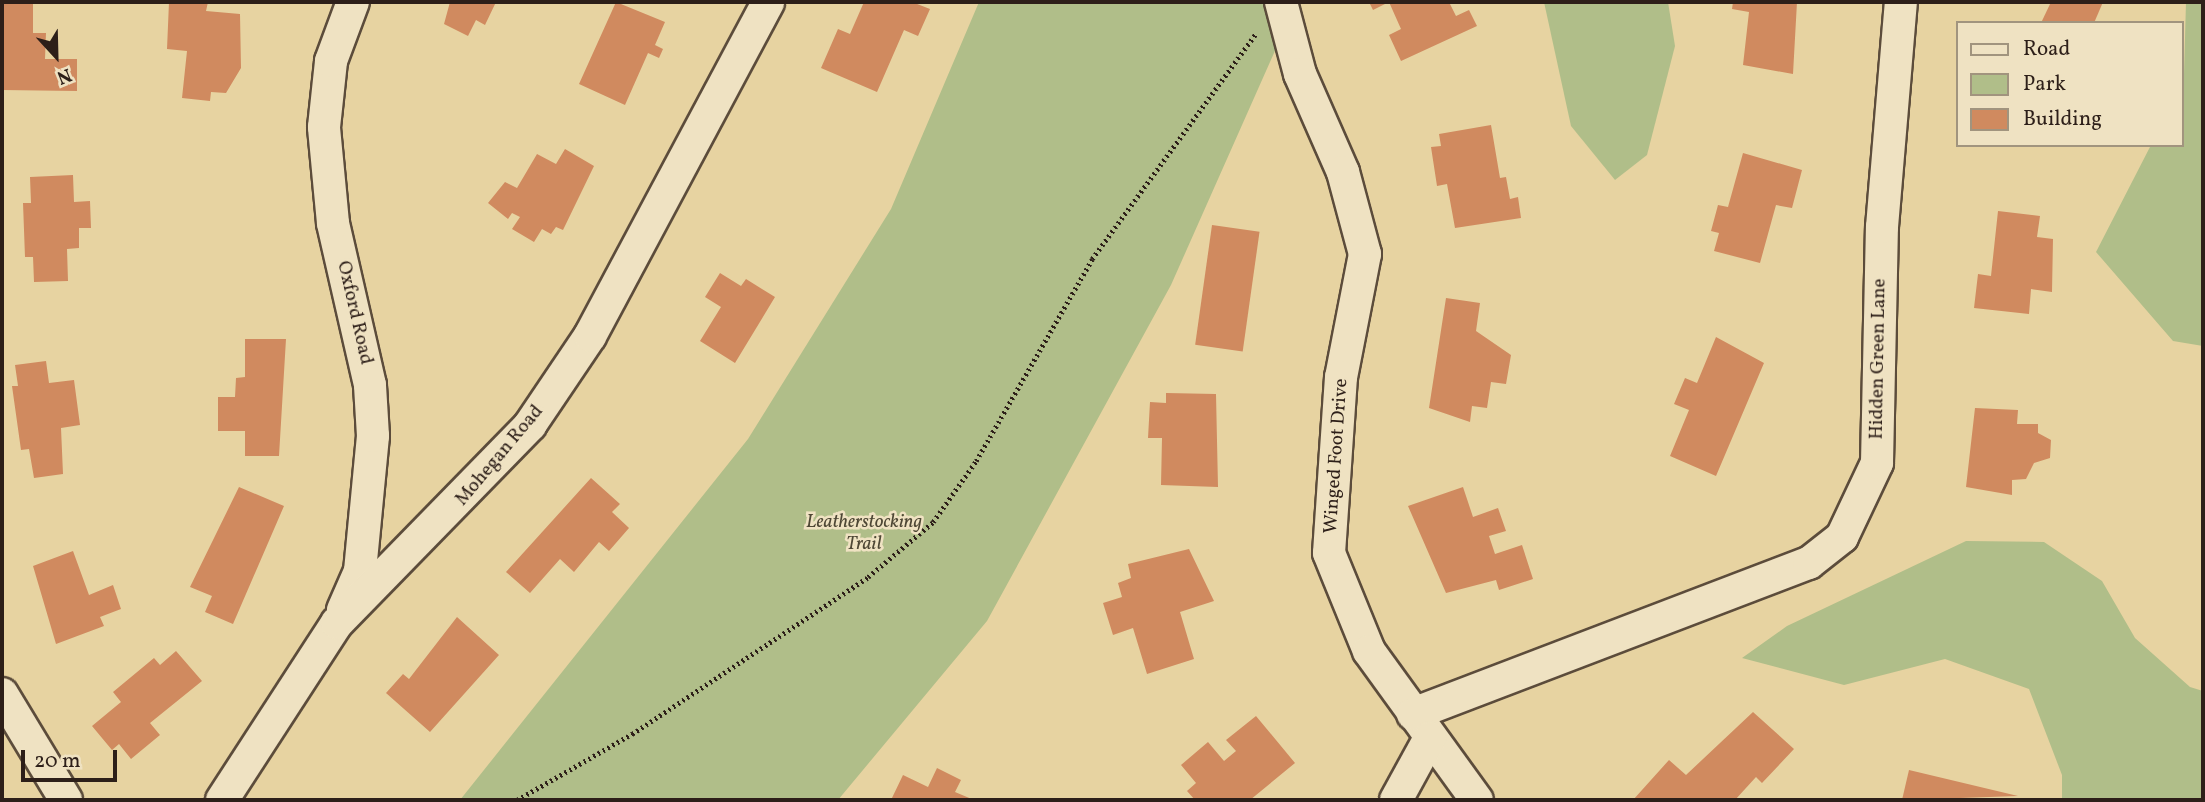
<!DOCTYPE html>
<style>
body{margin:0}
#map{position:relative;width:2205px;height:802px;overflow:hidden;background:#e7d3a1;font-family:Vollkorn,serif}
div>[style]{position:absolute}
.green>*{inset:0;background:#b0be89}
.building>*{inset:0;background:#d08a5f;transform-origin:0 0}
.path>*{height:4.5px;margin-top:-2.25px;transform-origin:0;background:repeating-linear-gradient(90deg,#2d1f19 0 2px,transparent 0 5.5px)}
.roads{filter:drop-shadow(2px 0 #5c4c3b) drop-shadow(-2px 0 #5c4c3b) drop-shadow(0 2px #5c4c3b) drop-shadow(0 -2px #5c4c3b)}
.minor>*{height:32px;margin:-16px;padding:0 16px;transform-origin:16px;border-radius:16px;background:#efe2c2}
span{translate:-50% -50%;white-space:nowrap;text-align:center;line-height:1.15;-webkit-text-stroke:5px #efe2c2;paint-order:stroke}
.street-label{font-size:19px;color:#2d1f19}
.park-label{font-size:19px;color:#4e4735;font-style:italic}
.frame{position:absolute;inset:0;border:4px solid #2d1f19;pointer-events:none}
.legend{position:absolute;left:1956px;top:21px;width:228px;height:126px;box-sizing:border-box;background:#efe2c2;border:2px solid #a1947e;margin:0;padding:9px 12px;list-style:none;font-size:21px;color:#2d1f19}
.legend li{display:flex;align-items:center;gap:14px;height:35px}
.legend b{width:35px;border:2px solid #a1947e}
.north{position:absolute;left:21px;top:21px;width:70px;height:70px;-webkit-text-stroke:5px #efe2c2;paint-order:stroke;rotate:158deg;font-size:19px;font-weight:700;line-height:28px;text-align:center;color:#2d1f19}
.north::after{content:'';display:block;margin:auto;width:24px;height:32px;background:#2d1f19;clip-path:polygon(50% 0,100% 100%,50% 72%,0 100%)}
.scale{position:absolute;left:21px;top:750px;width:96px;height:32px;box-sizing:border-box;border:4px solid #2d1f19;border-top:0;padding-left:9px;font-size:21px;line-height:24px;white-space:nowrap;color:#2d1f19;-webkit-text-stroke:5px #efe2c2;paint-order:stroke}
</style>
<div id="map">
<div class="green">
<i style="clip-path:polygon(979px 2px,1264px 2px,1278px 44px,1171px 285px,987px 621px,838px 800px,460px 800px,748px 439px,891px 209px)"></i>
<i style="clip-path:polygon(1544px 2px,1668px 2px,1675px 46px,1647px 155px,1615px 180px,1571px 126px)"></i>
<i style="clip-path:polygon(2186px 2px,2203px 2px,2203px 346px,2173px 341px,2096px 252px,2151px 145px,2182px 145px)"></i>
<i style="clip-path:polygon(1966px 541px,2044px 542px,2102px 581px,2135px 638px,2190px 687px,2203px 691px,2203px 800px,2062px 800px,2062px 775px,2029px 689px,1945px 659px,1844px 685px,1742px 658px,1787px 626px)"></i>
</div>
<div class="building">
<i style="clip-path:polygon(2px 2px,33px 2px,33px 33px,46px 33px,45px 59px,77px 59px,77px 91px,2px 90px)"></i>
<i style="clip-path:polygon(169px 2px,208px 2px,206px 11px,240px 14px,241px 68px,226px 93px,211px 92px,210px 101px,182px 98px,187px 51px,167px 49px)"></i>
<i style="clip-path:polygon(450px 2px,496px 2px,485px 25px,476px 20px,468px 36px,444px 24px)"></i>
<i style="clip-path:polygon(616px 2px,665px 22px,655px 45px,663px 49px,659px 58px,648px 53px,625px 105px,579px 84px)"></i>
<i style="clip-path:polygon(864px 2px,912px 2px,930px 9px,918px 36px,904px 30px,877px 92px,821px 68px,838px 29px,850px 34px)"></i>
<i style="clip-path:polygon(1369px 2px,1449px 2px,1456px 16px,1469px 10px,1477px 26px,1401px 61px,1389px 35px,1401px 29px,1389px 2px,1373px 10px)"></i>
<i style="clip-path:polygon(1733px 2px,1797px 2px,1793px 74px,1743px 65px,1749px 12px,1732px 9px)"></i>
<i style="clip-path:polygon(2051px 2px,2103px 2px,2094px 23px,2041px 23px)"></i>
<i style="clip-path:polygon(1491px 125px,1500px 178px,1506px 177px,1510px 199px,1518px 197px,1521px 218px,1455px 228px,1447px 184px,1437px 186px,1431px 147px,1441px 146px,1439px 134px)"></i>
<i style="clip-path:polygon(565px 149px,594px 166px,563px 230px,556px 227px,551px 234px,542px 229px,534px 242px,512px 229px,520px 217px,512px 213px,508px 219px,488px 203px,505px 182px,517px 188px,537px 154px,556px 164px)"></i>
<i style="clip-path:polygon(1743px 153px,1802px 170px,1792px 208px,1776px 205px,1760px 263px,1714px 251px,1719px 233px,1711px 231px,1718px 205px,1728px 207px)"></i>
<i style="clip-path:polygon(73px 175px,74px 202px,90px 201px,91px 228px,79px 228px,79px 248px,67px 249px,68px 281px,34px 282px,33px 257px,25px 257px,23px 203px,31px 203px,30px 177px)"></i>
<i style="clip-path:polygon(1998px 211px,2040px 216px,2037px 237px,2053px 239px,2052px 292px,2031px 289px,2029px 314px,1974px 308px,1978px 274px,1991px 276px)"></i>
<i style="left:1212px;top:225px;width:48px;height:121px;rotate:8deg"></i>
<i style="clip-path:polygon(720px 273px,741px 286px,746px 279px,775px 297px,735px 363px,700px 341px,721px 307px,705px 297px)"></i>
<i style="clip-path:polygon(1446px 298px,1480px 303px,1476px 331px,1511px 355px,1506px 384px,1491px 382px,1487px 408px,1472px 406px,1470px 422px,1429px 408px)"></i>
<i style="clip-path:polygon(1716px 337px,1764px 363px,1716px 476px,1670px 456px,1689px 410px,1674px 404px,1685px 378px,1697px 383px)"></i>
<i style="clip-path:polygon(245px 339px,286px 339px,279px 456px,245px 456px,245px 431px,218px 431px,218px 397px,235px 397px,236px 378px,245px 377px)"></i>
<i style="clip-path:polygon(46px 361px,49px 383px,74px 380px,80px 425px,61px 428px,63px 474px,34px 478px,29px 449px,21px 450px,12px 386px,18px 386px,15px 365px)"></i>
<i style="clip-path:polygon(1166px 393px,1216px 394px,1218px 487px,1161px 485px,1162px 438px,1148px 438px,1150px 402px,1166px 403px)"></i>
<i style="clip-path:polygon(1975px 408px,2018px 410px,2017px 424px,2038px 424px,2038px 433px,2051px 440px,2050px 458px,2034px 463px,2026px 479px,2012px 480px,2012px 495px,1966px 487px)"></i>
<i style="clip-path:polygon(591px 478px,620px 504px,612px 512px,629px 528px,609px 551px,599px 542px,574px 572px,560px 559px,530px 593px,506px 572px)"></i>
<i style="clip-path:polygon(239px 487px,284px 506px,233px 624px,205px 612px,212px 596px,190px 587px)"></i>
<i style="clip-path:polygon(1463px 487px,1473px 517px,1498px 508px,1506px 531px,1489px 536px,1495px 554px,1522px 545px,1533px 579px,1499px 590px,1496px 580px,1446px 593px,1408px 506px)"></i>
<i style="clip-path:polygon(1189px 549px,1214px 601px,1180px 612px,1194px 659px,1147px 674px,1133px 628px,1113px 635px,1103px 603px,1122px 597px,1118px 583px,1131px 578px,1128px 564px)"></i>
<i style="clip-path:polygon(73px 551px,89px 595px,113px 585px,121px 609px,100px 617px,104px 626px,56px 644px,33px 566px)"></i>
<i style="clip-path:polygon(457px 617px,499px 655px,430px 732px,386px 693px,403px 674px,409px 679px)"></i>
<i style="clip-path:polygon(176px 651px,202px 681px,150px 723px,160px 735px,131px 759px,119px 744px,112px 750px,92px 726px,121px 702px,113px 692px,154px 658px,160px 665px)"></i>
<i style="clip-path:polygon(1753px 712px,1794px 749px,1762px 783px,1756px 777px,1735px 800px,1633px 800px,1669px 760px,1686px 775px)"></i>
<i style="clip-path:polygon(1256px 716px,1295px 763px,1250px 800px,1195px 800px,1187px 791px,1196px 783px,1181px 765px,1208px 742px,1224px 761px,1236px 751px,1226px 740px)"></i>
<i style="clip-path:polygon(937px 768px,961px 780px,955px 792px,974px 800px,891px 800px,903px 775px,928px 787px)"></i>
<i style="clip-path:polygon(1909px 770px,2018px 796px,1902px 800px)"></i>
</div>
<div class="path">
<i style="left:517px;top:800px;width:133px;rotate:-29.9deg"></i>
<i style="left:632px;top:734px;width:283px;rotate:-33.6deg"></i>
<i style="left:868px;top:577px;width:85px;rotate:-40.2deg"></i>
<i style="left:933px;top:522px;width:75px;rotate:-54.8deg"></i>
<i style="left:976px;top:461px;width:233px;rotate:-60.1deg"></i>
<i style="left:1092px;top:259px;width:279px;rotate:-54deg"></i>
</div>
<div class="roads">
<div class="minor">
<i style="left:1281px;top:2px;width:74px;rotate:75.2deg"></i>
<i style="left:1300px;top:74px;width:107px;rotate:66.3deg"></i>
<i style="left:1343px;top:172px;width:85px;rotate:75deg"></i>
<i style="left:1365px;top:254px;width:125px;rotate:101deg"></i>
<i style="left:1341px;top:377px;width:176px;rotate:93.9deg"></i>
<i style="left:1329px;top:553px;width:106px;rotate:67.8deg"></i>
<i style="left:1369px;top:651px;width:184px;rotate:54.1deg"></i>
<i style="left:343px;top:610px;width:43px;rotate:-66.4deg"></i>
<i style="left:360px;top:571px;width:136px;rotate:-84.5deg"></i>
<i style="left:373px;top:436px;width:51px;rotate:-93.4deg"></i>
<i style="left:370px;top:385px;width:166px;rotate:-102.9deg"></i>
<i style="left:333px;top:223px;width:96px;rotate:-95.4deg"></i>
<i style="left:324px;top:127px;width:66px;rotate:-83.9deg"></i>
<i style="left:331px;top:61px;width:63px;rotate:-69.6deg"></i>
<i style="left:2px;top:694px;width:124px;rotate:58.9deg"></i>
<i style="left:1413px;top:714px;width:424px;rotate:-20.9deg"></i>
<i style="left:1809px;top:563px;width:42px;rotate:-38.2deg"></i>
<i style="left:1842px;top:537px;width:82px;rotate:-64.7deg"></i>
<i style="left:1877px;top:463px;width:236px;rotate:-88.8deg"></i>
<i style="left:1882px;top:227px;width:226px;rotate:-85.2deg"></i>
<i style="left:222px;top:800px;width:211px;rotate:-57deg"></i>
<i style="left:337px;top:623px;width:277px;rotate:-45.7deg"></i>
<i style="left:530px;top:425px;width:107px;rotate:-56deg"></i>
<i style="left:590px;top:336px;width:378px;rotate:-61.9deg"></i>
<i style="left:1396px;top:800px;width:71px;rotate:-61.3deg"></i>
</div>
</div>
<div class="street-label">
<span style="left:354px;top:313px;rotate:77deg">Oxford Road</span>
<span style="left:1879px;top:359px;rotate:-89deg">Hidden Green Lane</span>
<span style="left:500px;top:456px;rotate:-50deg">Mohegan Road</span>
<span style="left:1337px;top:456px;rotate:-86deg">Winged Foot Drive</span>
</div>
<div class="park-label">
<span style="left:864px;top:534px">Leatherstocking<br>Trail</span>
</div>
<div class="frame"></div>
<ul class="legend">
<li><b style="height:9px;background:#efe2c2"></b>Road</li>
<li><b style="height:19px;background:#b0be89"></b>Park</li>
<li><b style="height:19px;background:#d08a5f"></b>Building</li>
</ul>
<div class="north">N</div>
<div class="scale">20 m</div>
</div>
